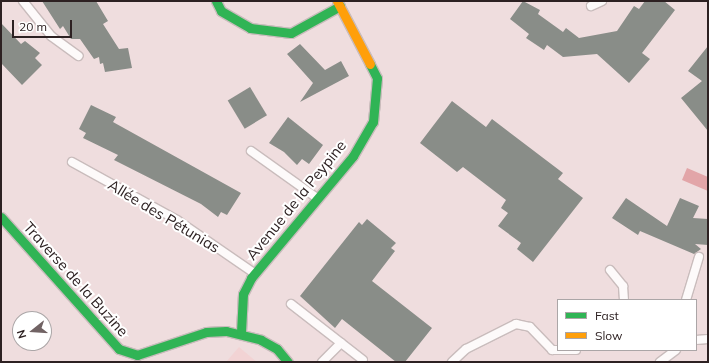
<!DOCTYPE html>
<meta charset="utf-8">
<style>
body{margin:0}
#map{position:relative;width:709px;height:363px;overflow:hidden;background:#efddde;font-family:Mulish,sans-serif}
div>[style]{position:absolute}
.built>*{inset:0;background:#f2d3d4}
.water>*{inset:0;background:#e2a5a8}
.building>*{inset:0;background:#898d88;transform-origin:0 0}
.roads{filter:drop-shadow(1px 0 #c9bcbc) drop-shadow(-1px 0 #c9bcbc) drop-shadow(0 1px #c9bcbc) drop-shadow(0 -1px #c9bcbc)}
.lane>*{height:8px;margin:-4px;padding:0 4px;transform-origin:4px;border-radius:4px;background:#fdfafa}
.fast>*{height:9px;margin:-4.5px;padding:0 4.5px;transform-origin:4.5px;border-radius:4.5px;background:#30b455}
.slow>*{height:9px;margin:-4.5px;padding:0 4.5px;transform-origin:4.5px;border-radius:4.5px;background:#ff9f0a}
span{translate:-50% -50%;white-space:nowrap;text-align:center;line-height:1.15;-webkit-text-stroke:4px #fff;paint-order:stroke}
.street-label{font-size:15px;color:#2d2122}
.frame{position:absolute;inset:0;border:2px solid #2d2122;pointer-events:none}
.legend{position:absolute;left:557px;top:299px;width:140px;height:52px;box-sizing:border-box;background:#fff;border:1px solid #aba6a7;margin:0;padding:5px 7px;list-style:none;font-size:12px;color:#2d2122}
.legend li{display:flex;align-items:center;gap:8px;height:20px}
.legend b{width:20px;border:1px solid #aba6a7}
.north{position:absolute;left:12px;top:311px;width:40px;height:40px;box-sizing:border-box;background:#fff;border:1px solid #aba6a7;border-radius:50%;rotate:253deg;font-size:11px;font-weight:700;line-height:16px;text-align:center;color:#2d2122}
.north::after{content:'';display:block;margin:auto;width:14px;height:18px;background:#716364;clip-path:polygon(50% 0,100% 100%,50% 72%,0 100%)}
.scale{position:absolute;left:12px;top:20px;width:60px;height:18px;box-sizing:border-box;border:2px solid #2d2122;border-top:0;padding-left:5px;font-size:12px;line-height:14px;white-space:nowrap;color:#2d2122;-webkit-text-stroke:3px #fff;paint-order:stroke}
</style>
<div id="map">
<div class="built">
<i style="clip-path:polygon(239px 347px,257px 362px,226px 362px)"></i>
</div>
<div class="water">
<i style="clip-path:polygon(687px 168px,708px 177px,708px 191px,682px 180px)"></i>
</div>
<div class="building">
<i style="clip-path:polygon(42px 1px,96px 1px,108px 21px,103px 24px,119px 49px,128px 48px,132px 68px,105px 72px,103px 63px,100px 64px,99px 57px,94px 59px,80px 39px,71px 39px,63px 26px,60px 29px)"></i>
<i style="clip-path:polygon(523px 1px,540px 10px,538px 14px,563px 32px,566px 28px,579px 38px,617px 31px,634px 6px,639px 9px,645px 1px,664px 1px,675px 10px,642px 53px,650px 59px,629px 83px,597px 54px,563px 57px,547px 45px,544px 50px,526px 38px,529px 34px,510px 19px)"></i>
<i style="clip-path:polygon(1px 23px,21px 44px,25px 41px,40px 53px,35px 58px,42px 65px,22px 85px,1px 63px)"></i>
<i style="clip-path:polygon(300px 44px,325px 70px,341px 61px,349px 76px,300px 102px,313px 83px,287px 54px)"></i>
<i style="clip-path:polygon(708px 46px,708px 131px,681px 98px,702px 81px,688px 71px)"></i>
<i style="left:250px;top:87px;width:33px;height:26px;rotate:59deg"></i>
<i style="clip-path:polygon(452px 101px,486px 127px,492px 119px,563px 173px,558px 179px,583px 198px,533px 262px,517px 249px,521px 243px,498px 226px,508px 213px,501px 208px,506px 200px,463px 167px,457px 172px,420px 143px)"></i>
<i style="clip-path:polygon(91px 105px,116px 117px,113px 122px,241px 193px,227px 215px,221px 212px,218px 217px,201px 204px,114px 160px,118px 155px,83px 138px,86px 133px,79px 129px)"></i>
<i style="clip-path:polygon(288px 117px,323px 145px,309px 164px,302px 159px,297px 165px,284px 152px,269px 143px)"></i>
<i style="clip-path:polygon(626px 198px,667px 226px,680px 198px,699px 206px,693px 218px,708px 219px,708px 245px,695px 244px,701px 249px,694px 254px,640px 231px,638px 235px,612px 218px)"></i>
<i style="clip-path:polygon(367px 219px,396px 243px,391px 248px,395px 251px,372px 281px,432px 328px,405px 362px,396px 362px,342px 319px,335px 328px,300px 296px,359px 222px,362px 225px)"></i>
</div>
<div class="roads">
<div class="lane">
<i style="left:23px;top:1px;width:45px;rotate:51.3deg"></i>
<i style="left:51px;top:36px;width:34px;rotate:36deg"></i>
<i style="left:591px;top:6px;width:12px;rotate:-24deg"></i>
<i style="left:251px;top:151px;width:81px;rotate:35.5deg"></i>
<i style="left:72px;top:162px;width:120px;rotate:28.9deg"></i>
<i style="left:177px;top:220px;width:93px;rotate:34.5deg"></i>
<i style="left:610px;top:270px;width:21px;rotate:51deg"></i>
<i style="left:623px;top:286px;width:14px;rotate:86deg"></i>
<i style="left:686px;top:300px;width:45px;rotate:-73.2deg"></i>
<i style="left:291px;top:304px;width:91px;rotate:37.9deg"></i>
<i style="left:696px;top:340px;width:12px;rotate:-5deg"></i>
<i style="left:322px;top:362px;width:27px;rotate:-45deg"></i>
<i style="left:452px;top:362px;width:19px;rotate:-43deg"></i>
<i style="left:466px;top:349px;width:56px;rotate:-26.6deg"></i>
<i style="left:516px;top:324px;width:14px;rotate:12deg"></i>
<i style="left:530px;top:327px;width:32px;rotate:46deg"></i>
<i style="left:552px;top:350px;width:24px"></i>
<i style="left:660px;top:362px;width:20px;rotate:-37deg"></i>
</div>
<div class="fast">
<i style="left:216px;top:1px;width:11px;rotate:63deg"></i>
<i style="left:221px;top:11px;width:34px;rotate:30deg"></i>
<i style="left:250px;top:28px;width:41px;rotate:7deg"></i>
<i style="left:291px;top:33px;width:56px;rotate:-28.9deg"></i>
<i style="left:1px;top:217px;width:177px;rotate:48.2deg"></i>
<i style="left:119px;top:349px;width:19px;rotate:18deg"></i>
<i style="left:137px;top:355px;width:73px;rotate:-18.4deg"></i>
<i style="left:206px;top:332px;width:20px;rotate:-3deg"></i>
<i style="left:226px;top:331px;width:36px;rotate:14deg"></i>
<i style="left:261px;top:340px;width:18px;rotate:29deg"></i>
<i style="left:277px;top:349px;width:17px;rotate:50deg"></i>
<i style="left:241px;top:332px;width:38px;rotate:-87deg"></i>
<i style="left:243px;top:294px;width:18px;rotate:-63deg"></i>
<i style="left:251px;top:278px;width:159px;rotate:-50.1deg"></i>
<i style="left:353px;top:156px;width:39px;rotate:-60deg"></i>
<i style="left:373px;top:122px;width:44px;rotate:-84.8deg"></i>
<i style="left:377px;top:78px;width:16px;rotate:-117deg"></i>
</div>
<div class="slow">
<i style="left:337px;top:1px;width:71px;rotate:62.4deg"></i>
</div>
</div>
<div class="street-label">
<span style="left:296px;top:200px;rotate:-51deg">Avenue de la Peypine</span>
<span style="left:164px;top:216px;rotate:31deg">Allée des Pétunias</span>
<span style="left:76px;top:279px;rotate:48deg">Traverse de la Buzine</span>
</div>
<div class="frame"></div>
<ul class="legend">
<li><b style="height:5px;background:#30b455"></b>Fast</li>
<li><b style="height:5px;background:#ff9f0a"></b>Slow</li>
</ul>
<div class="north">N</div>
<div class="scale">20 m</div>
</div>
